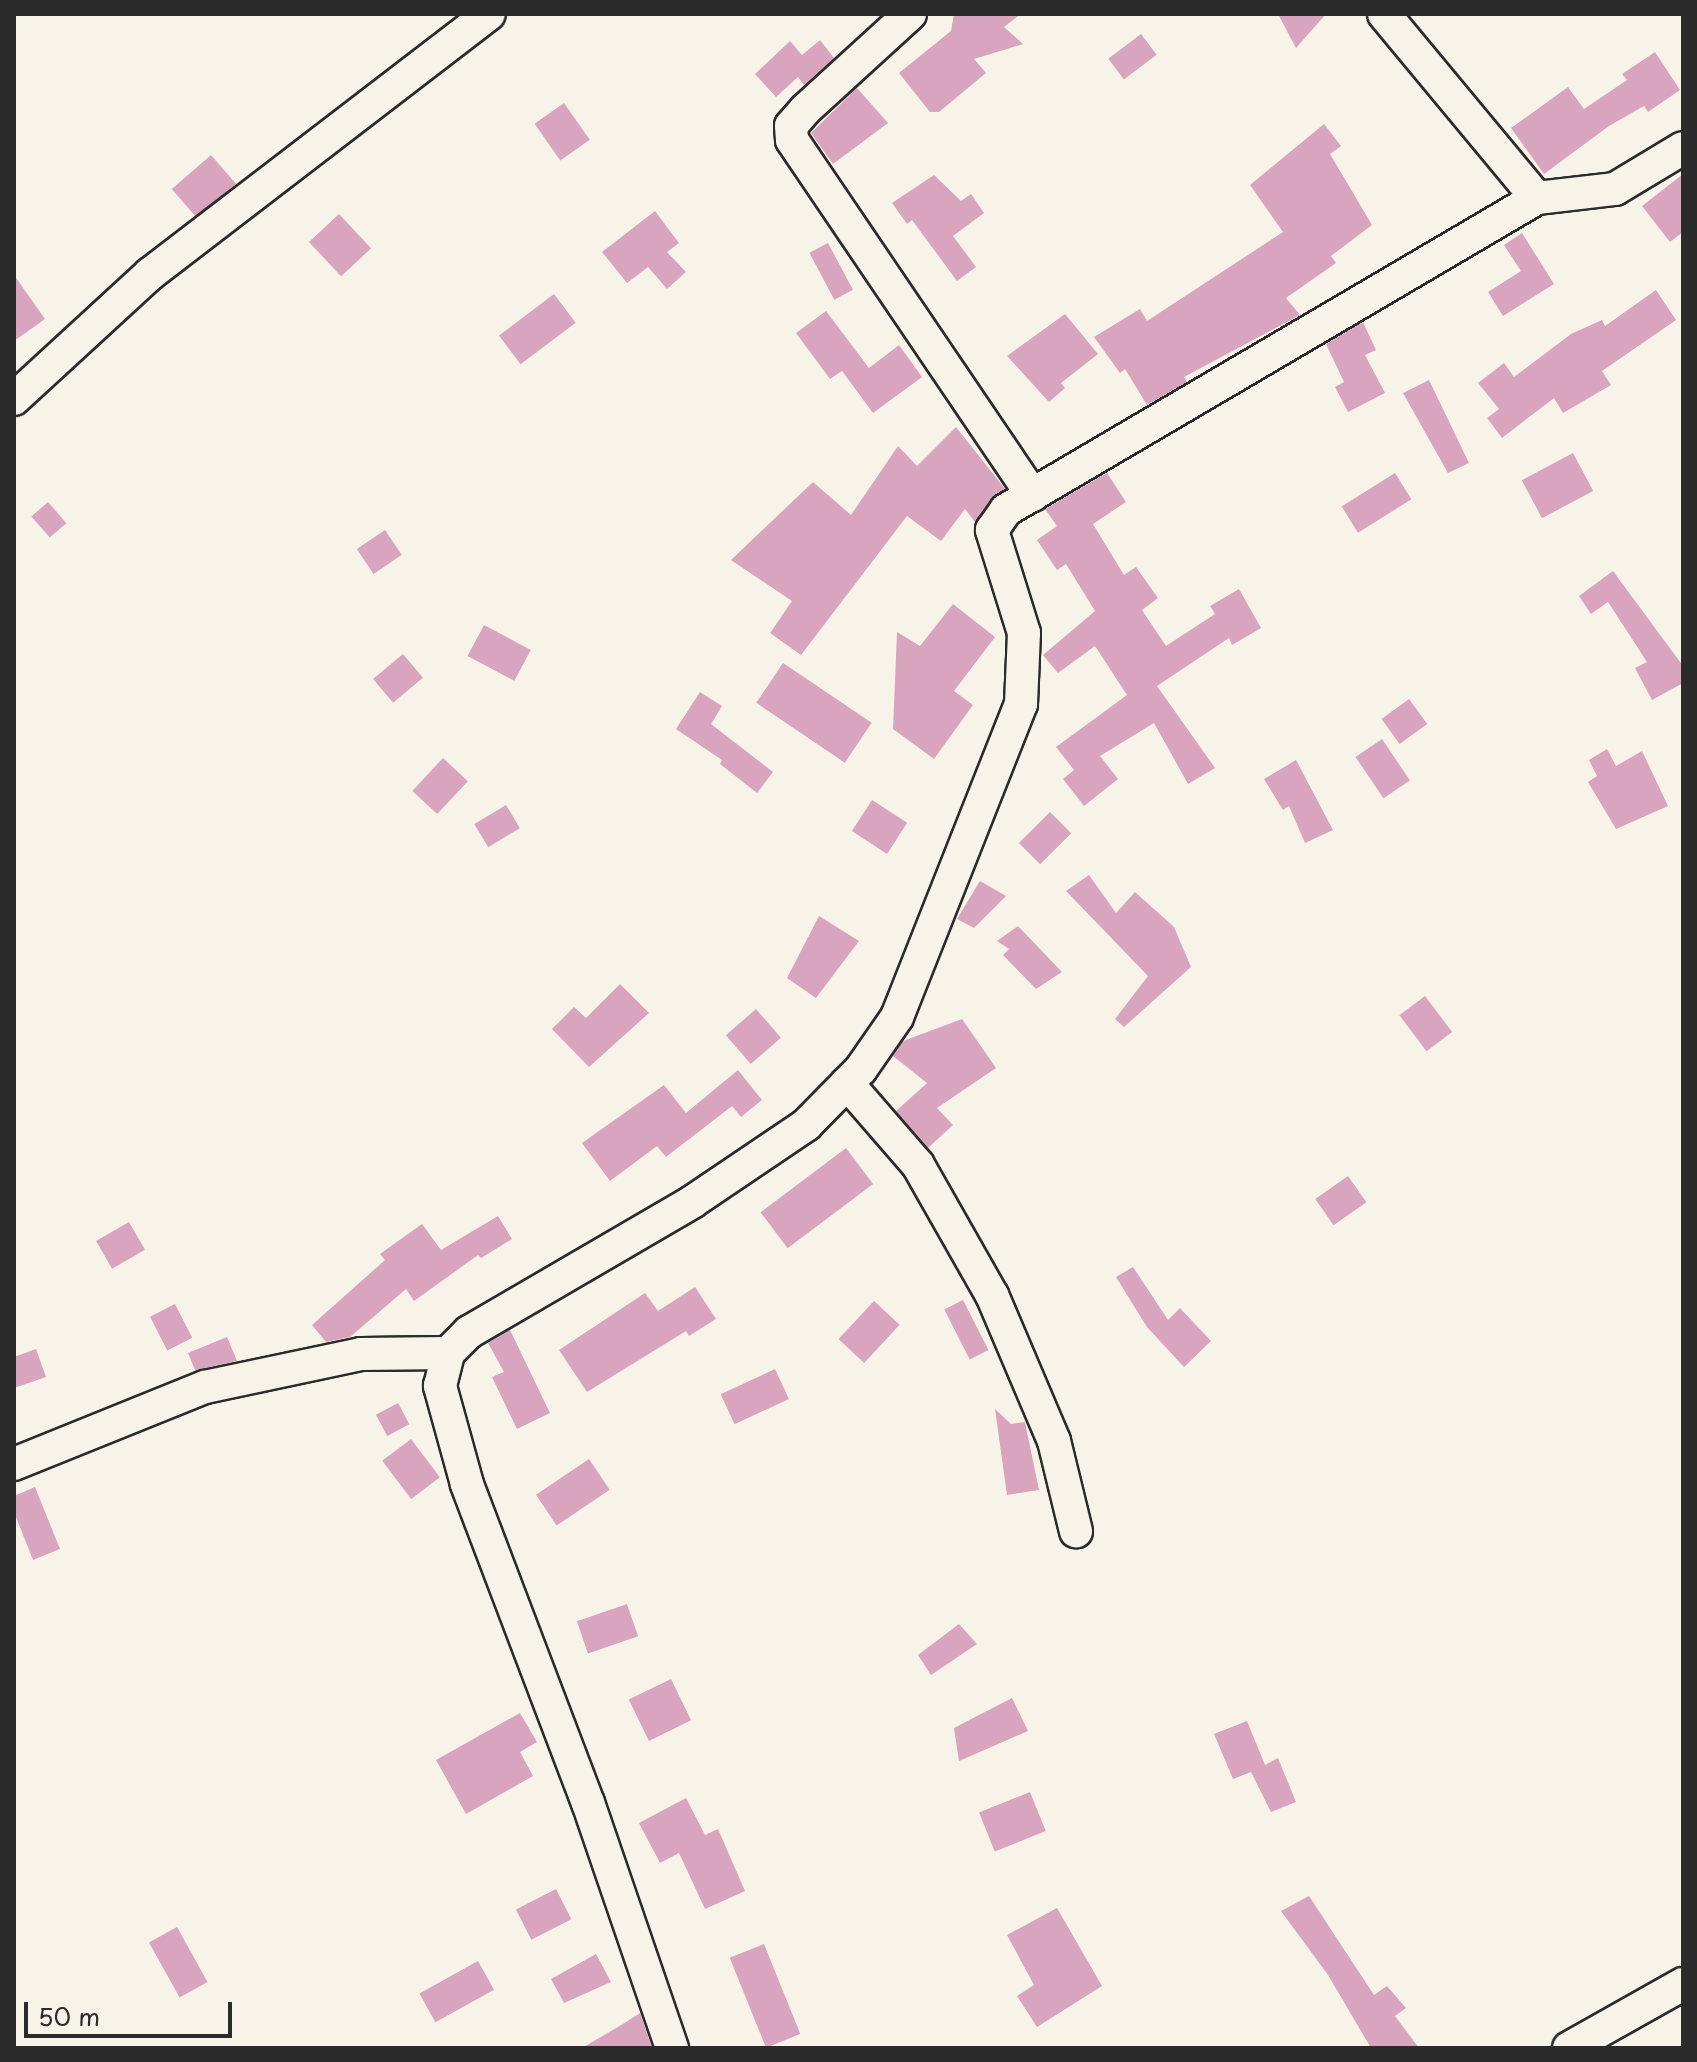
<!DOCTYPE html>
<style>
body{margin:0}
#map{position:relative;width:1697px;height:2062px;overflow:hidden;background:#f7f3e8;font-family:"Playpen Sans",sans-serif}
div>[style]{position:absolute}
.building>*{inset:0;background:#d8a4be;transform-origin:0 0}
.roads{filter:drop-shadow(2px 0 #2b2b2b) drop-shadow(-2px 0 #2b2b2b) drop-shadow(0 2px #2b2b2b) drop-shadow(0 -2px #2b2b2b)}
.minor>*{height:32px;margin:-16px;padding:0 16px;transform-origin:16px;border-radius:16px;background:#f7f3e8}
span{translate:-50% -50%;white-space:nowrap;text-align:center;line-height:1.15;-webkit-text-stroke:6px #f7f3e8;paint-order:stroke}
.frame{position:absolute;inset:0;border:16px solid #2b2b2b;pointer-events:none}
.scale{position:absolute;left:24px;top:2002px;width:208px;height:36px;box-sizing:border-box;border:4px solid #2b2b2b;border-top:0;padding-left:10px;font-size:24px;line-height:28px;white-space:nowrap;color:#2b2b2b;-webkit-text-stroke:6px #f7f3e8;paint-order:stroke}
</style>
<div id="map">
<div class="building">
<i style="clip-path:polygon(954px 14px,1021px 14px,1004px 27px,1023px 44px,974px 59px,986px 73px,939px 112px,930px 112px,899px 73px,951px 31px)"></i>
<i style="clip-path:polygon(1278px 14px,1326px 14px,1296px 48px)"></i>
<i style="left:1141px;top:34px;width:26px;height:41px;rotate:53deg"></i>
<i style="clip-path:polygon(820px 40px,834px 58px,804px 85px,798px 77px,776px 97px,755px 74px,790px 41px,802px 55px)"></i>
<i style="clip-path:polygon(1655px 52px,1680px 90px,1648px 112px,1644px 106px,1609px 126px,1544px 174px,1511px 128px,1568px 87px,1584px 109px,1627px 80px,1622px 74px)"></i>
<i style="clip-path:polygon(857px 88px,888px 123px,833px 164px,811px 133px)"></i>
<i style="left:564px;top:103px;width:45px;height:36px;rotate:55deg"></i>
<i style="clip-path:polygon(1324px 124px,1341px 146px,1330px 154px,1372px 225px,1331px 256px,1336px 263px,1286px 298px,1300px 315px,1184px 377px,1187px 382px,1147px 405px,1125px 369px,1120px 373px,1094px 337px,1140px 309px,1147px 321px,1283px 232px,1250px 185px)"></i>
<i style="left:211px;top:155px;width:38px;height:52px;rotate:49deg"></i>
<i style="clip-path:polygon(1683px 174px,1683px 232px,1670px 242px,1642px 206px)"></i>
<i style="clip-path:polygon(934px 175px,961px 201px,971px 194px,984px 213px,953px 236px,976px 267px,957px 281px,912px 220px,907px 224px,892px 203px)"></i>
<i style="clip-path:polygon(655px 211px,679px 243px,667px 252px,686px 272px,667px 289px,648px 267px,627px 283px,602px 252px)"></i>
<i style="left:339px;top:214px;width:47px;height:41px;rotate:47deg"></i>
<i style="clip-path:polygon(1522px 233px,1554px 284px,1503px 316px,1488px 292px,1521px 271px,1504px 245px)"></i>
<i style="left:828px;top:243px;width:53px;height:21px;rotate:62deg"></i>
<i style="clip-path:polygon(14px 275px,45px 319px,14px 341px)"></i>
<i style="clip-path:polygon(1656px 290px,1676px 320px,1602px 371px,1611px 385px,1563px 413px,1554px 398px,1502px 438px,1487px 418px,1499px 409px,1478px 383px,1504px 363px,1514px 377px,1571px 334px,1602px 320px,1605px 326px)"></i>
<i style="left:554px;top:294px;width:36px;height:69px;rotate:53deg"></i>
<i style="clip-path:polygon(826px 311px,869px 368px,899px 345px,922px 377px,873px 413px,842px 371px,830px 379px,796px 333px)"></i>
<i style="clip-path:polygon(1065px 314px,1098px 354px,1061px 383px,1065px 388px,1049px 402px,1007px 356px)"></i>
<i style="clip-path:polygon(1363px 322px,1376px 350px,1365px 355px,1385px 393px,1348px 412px,1335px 387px,1344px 382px,1326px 344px)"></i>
<i style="clip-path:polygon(1429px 380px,1469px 463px,1448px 473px,1403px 393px)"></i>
<i style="clip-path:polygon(956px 427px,1005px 489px,975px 522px,965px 509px,941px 541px,907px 516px,801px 655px,770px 633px,792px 601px,731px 560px,813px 482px,851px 515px,898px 446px,917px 466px)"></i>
<i style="left:1573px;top:453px;width:43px;height:58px;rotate:62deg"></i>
<i style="clip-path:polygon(1107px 473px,1126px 502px,1093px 524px,1124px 575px,1136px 567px,1158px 598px,1142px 610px,1166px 646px,1215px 614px,1210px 606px,1239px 589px,1261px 628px,1232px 645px,1229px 638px,1157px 686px,1215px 768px,1188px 784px,1154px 723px,1100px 756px,1118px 779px,1084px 806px,1063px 779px,1074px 770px,1056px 747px,1127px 695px,1095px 646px,1058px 673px,1043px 655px,1095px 611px,1066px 564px,1057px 570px,1037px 540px,1057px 526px,1045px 509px)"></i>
<i style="left:1395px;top:473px;width:31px;height:63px;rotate:58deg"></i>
<i style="left:48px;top:502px;width:28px;height:22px;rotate:49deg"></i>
<i style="left:385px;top:530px;width:30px;height:34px;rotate:56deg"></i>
<i style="clip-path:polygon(1613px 571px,1683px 666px,1683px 683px,1652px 700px,1635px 668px,1647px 662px,1608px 602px,1591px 614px,1579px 596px)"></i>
<i style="clip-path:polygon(953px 604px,995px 637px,954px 691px,973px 705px,934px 759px,893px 729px,897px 632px,920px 646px)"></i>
<i style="left:484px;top:625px;width:53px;height:35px;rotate:28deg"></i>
<i style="left:403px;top:654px;width:31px;height:39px;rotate:50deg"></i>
<i style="left:783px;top:663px;width:107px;height:48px;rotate:34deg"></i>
<i style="clip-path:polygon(700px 692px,722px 706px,711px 724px,773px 772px,757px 793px,720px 764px,722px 760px,676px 729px)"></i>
<i style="left:1409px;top:699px;width:31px;height:34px;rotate:54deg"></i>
<i style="left:1382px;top:739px;width:50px;height:32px;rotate:56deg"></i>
<i style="clip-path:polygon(1607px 749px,1616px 766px,1642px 751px,1668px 806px,1616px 829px,1588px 782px,1597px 776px,1589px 760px)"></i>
<i style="left:443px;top:758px;width:34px;height:45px;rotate:43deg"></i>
<i style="clip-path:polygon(1296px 760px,1333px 830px,1305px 843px,1289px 806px,1283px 810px,1264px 779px)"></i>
<i style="left:872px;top:800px;width:42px;height:37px;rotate:33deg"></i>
<i style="left:506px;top:805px;width:27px;height:37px;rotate:59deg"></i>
<i style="left:1050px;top:812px;width:30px;height:44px;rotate:45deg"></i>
<i style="clip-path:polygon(1089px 875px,1116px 913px,1135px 892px,1174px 927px,1191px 967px,1124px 1027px,1115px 1019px,1148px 976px,1066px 891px)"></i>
<i style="clip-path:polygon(980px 881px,1006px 896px,974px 928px,957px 919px)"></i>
<i style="clip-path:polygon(819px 916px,859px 941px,816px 998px,787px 978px)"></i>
<i style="clip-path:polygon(1018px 926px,1062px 972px,1036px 989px,1003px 955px,1009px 949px,997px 941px)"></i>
<i style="clip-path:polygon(620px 984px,649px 1013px,589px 1067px,552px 1029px,574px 1007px,586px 1018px)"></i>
<i style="left:1425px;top:996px;width:45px;height:32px;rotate:53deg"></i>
<i style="left:756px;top:1009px;width:38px;height:40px;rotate:49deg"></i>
<i style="clip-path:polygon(962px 1019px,996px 1068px,937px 1108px,953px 1125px,928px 1148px,896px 1111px,927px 1083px,893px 1056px,903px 1041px)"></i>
<i style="clip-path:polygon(738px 1070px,762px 1100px,741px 1117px,732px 1106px,666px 1157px,657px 1146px,610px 1181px,582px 1143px,664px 1085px,686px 1113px)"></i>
<i style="left:846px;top:1148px;width:45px;height:107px;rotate:53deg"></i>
<i style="left:1348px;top:1176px;width:32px;height:40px;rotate:55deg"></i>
<i style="clip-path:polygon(498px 1216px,512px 1239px,481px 1258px,478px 1255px,414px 1301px,406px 1289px,350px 1337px,326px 1342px,312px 1325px,385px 1260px,380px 1254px,422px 1224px,441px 1250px)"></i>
<i style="left:129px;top:1222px;width:32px;height:38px;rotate:60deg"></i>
<i style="clip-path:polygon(1133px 1267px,1168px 1320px,1180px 1308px,1211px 1341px,1184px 1367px,1147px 1327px,1116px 1277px)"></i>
<i style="clip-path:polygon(695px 1287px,716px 1319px,689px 1336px,686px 1331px,587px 1392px,559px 1350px,645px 1293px,658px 1311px)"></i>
<i style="left:963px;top:1300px;width:56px;height:21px;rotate:63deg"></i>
<i style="left:874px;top:1301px;width:35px;height:52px;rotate:43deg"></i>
<i style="left:175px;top:1304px;width:38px;height:28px;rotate:63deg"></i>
<i style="clip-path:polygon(510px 1330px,550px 1413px,517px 1429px,492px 1377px,504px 1372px,488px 1343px)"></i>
<i style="clip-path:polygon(227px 1337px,237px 1361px,195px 1370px,188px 1353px)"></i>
<i style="clip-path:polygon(36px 1349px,46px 1377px,14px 1388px,14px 1357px)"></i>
<i style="left:775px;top:1369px;width:33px;height:60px;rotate:65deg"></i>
<i style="left:398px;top:1403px;width:24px;height:25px;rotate:62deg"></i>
<i style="clip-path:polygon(995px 1409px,1011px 1424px,1025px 1422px,1039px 1490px,1007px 1495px)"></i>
<i style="left:411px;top:1439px;width:48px;height:36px;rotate:53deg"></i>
<i style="left:589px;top:1459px;width:37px;height:64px;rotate:56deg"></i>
<i style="clip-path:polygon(35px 1487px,60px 1549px,33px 1560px,14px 1512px,14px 1496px)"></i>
<i style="left:627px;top:1604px;width:34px;height:53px;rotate:71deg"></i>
<i style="clip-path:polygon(959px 1624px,977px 1644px,931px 1675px,918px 1655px)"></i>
<i style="left:671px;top:1679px;width:46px;height:47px;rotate:64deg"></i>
<i style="clip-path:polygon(1012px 1698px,1028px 1731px,959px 1761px,954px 1728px)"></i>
<i style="clip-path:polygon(520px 1713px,537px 1742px,520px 1752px,533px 1776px,466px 1814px,436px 1760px)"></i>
<i style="clip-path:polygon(1247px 1721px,1265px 1765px,1278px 1758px,1296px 1802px,1271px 1812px,1251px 1772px,1233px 1779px,1214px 1734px)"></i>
<i style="left:1030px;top:1792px;width:42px;height:55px;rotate:68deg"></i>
<i style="clip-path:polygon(686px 1798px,705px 1835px,718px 1829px,745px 1891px,705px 1909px,679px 1853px,660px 1863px,639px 1823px)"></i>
<i style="left:556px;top:1889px;width:34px;height:45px;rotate:63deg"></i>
<i style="clip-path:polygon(1309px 1896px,1374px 1995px,1387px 1986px,1406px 2008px,1395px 2016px,1419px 2048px,1371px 2048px,1328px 1975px,1281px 1911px)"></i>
<i style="clip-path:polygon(1057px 1908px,1102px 1986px,1037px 2027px,1017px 1996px,1034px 1985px,1007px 1935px)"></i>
<i style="left:177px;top:1927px;width:63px;height:32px;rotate:61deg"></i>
<i style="left:764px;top:1944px;width:97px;height:37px;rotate:68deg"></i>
<i style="clip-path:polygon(596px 1954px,611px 1982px,564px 2003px,551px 1979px)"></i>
<i style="left:478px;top:1961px;width:33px;height:67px;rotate:61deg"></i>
<i style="clip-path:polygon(640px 2013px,652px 2048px,582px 2048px,623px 2024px)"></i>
</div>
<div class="roads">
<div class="minor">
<i style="left:910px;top:14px;width:142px;rotate:137.6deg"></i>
<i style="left:805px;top:110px;width:21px;rotate:131deg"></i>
<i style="left:791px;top:126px;width:14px;rotate:86deg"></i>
<i style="left:792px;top:140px;width:429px;rotate:55.9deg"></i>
<i style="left:1384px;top:14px;width:239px;rotate:50.3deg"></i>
<i style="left:14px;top:399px;width:185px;rotate:-42.6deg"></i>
<i style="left:150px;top:274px;width:427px;rotate:-37.5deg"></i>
<i style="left:847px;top:1083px;width:108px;rotate:49.1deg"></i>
<i style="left:918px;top:1165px;width:150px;rotate:60.4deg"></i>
<i style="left:992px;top:1295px;width:159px;rotate:67deg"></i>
<i style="left:1054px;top:1441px;width:93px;rotate:76.3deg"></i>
<i style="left:14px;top:1464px;width:206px;rotate:-22deg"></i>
<i style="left:205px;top:1387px;width:159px;rotate:-11.9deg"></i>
<i style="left:361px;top:1354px;width:87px;rotate:-0.7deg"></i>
<i style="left:672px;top:2048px;width:259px;rotate:-108.9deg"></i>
<i style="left:588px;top:1803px;width:341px;rotate:-110.8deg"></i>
<i style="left:467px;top:1484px;width:102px;rotate:-105.4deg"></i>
<i style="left:440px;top:1386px;width:34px;rotate:-76deg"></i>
<i style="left:448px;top:1353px;width:30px;rotate:-45deg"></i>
<i style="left:469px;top:1332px;width:258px;rotate:-30.2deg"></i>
<i style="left:692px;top:1202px;width:138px;rotate:-34deg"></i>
<i style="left:806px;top:1125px;width:78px;rotate:-45.5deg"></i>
<i style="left:861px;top:1069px;width:63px;rotate:-55.3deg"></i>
<i style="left:897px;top:1017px;width:337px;rotate:-68.4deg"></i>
<i style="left:1021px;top:704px;width:71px;rotate:-87.6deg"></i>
<i style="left:1024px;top:633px;width:108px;rotate:-107.3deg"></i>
<i style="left:992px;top:530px;width:24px;rotate:-55deg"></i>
<i style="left:1006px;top:510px;width:616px;rotate:-30.44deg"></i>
<i style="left:1537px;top:198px;width:79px;rotate:-6.6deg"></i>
<i style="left:1615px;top:189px;width:79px;rotate:-31.1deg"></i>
<i style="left:1569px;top:2048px;width:131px;rotate:-29.3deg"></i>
</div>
</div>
<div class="frame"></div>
<div class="scale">50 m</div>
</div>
